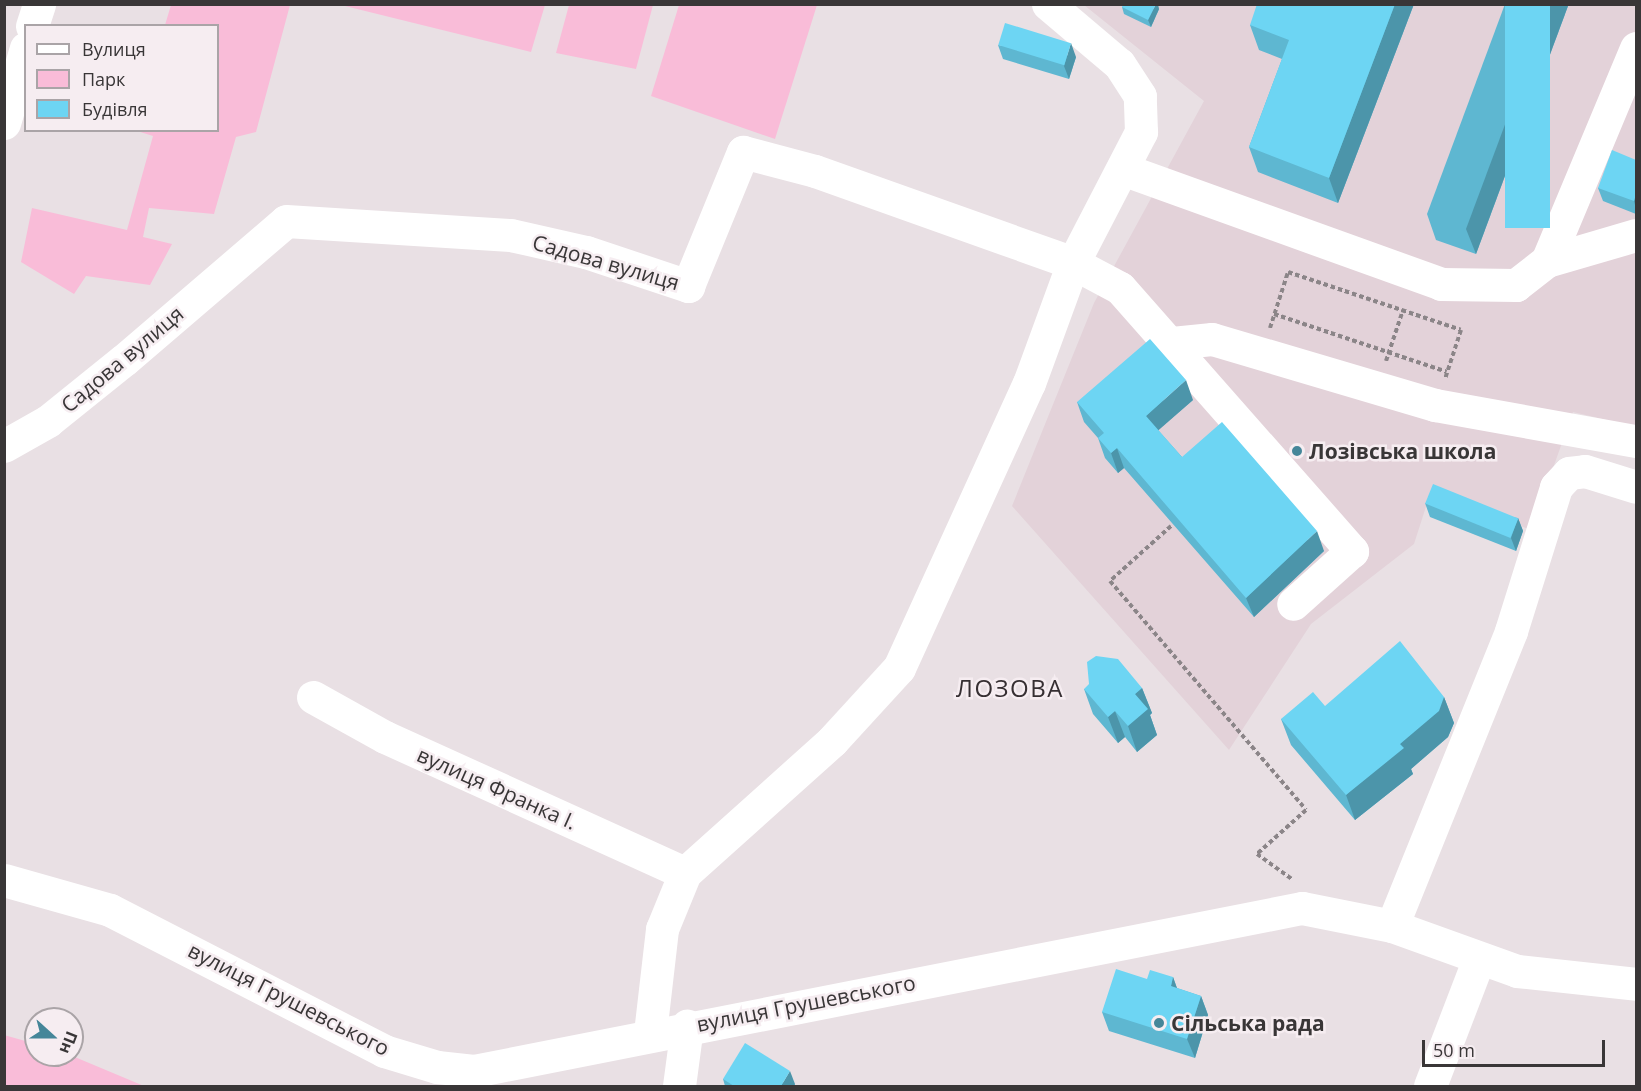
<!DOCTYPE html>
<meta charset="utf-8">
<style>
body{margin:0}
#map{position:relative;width:1641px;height:1091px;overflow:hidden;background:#e9e0e4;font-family:"Open Sans",sans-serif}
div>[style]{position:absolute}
.built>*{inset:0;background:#e3d2d9}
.green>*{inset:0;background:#f9bcd8}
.path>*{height:4px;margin-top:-2px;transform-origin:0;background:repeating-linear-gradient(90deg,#8b8588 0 4.5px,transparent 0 7.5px)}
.minor>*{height:33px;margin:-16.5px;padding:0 16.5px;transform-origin:16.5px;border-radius:16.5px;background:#fff}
.wall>*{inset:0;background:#5eb7d1}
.shaded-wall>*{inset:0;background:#4c95aa}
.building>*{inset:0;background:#6dd5f3;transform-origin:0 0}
.dots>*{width:16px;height:16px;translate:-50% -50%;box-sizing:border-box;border:3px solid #f6edf1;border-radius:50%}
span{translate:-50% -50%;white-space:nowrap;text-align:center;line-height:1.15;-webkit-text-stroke:5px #f6edf1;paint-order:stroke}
.street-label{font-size:21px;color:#393637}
.poi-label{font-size:21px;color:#393637;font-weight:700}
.left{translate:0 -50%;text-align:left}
.quarter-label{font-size:24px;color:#362f32;letter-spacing:1.5px}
.frame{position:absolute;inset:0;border:6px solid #393637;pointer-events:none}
.legend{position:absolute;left:24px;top:24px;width:195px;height:108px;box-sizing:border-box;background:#f6edf1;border:2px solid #aaa4a7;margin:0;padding:8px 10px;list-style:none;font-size:18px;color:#393637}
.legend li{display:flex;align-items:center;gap:12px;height:30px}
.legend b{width:30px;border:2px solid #aaa4a7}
.north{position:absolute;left:24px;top:1007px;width:60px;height:60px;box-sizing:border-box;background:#f6edf1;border:2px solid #aaa4a7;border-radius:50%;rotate:111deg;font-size:16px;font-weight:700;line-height:24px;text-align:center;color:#393637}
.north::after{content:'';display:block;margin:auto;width:21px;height:27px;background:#458699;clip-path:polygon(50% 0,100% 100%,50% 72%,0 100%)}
.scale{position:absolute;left:1422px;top:1040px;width:183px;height:27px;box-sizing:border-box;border:3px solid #393637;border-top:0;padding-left:8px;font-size:18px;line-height:21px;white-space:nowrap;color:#393637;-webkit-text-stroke:4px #f6edf1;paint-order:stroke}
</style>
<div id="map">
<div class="built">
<i style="clip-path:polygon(1084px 5px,1636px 5px,1636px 427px,1573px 412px,1531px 530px,1431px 491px,1414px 544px,1311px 624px,1229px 750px,1012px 506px,1094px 303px,1204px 101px)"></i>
</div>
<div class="green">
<i style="clip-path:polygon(171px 5px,290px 5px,256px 132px,236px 137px,214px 214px,149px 208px,143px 237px,172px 244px,150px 285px,86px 276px,74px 294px,21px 262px,32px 208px,127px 230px,153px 136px,137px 131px,218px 130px,218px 26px,165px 25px)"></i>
<i style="clip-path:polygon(545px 5px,531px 52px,345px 6px,345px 4px)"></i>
<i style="clip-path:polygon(569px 5px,653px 5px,636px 69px,556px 53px)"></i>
<i style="clip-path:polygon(679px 5px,817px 5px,775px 139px,651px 96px)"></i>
<i style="clip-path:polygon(4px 1035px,36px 1044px,36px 1055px,70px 1055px,144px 1086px,5px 1086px)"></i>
</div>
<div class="path">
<i style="left:1274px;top:314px;width:182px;rotate:18.5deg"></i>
<i style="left:1270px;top:328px;width:59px;rotate:-72.2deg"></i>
<i style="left:1288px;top:272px;width:182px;rotate:18.5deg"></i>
<i style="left:1461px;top:330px;width:52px;rotate:108.1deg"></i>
<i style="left:1386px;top:361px;width:54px;rotate:-71.6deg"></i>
<i style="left:1171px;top:526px;width:82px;rotate:138deg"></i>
<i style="left:1110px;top:581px;width:301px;rotate:49.4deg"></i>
<i style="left:1306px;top:810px;width:66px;rotate:138.1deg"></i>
<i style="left:1257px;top:854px;width:44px;rotate:35.8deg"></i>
</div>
<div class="minor">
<i style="left:32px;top:26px;width:23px;rotate:-72deg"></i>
<i style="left:4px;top:123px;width:78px;rotate:-73.7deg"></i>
<i style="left:1125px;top:170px;width:336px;rotate:19.8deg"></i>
<i style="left:1441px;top:284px;width:75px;rotate:0.8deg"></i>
<i style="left:1516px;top:285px;width:39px;rotate:-38deg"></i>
<i style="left:1547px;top:261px;width:93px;rotate:-16.3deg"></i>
<i style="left:1547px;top:261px;width:231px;rotate:-67.3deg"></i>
<i style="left:1172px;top:343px;width:40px;rotate:-5.7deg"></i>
<i style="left:1212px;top:339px;width:233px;rotate:16.5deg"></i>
<i style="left:1435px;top:405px;width:204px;rotate:10.2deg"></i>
<i style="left:4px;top:446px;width:51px;rotate:-29.6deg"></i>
<i style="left:48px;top:421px;width:97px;rotate:-38.8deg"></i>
<i style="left:124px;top:360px;width:213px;rotate:-40.6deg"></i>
<i style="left:286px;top:221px;width:225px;rotate:3.6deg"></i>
<i style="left:511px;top:235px;width:77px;rotate:12.8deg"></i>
<i style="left:586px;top:252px;width:108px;rotate:18.4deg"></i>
<i style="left:688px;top:286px;width:145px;rotate:-67.7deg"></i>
<i style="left:743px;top:152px;width:74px;rotate:14.8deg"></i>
<i style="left:815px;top:171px;width:274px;rotate:19.6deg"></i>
<i style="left:1073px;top:263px;width:53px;rotate:28deg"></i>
<i style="left:1120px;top:288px;width:351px;rotate:48.6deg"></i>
<i style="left:1352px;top:551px;width:79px;rotate:138.1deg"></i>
<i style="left:313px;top:697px;width:82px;rotate:29.1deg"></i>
<i style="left:385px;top:737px;width:329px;rotate:24.4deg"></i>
<i style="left:4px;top:880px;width:110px;rotate:15.8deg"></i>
<i style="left:110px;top:910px;width:308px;rotate:27.2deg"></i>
<i style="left:384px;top:1051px;width:55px;rotate:16.8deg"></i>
<i style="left:437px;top:1067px;width:37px;rotate:6deg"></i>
<i style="left:474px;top:1071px;width:844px;rotate:-11.14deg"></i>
<i style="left:1302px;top:908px;width:92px;rotate:11.3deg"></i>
<i style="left:1392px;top:926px;width:133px;rotate:19.8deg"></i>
<i style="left:1517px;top:971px;width:120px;rotate:6.2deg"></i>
<i style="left:1392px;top:926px;width:318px;rotate:-68deg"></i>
<i style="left:1511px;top:631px;width:151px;rotate:-72.6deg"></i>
<i style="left:1556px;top:487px;width:19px;rotate:-47deg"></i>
<i style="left:1569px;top:473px;width:16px;rotate:-7deg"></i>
<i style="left:1585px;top:471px;width:53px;rotate:17.4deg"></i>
<i style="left:650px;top:1033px;width:105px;rotate:-83.4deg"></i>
<i style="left:662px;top:929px;width:61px;rotate:-67.7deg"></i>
<i style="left:685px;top:873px;width:198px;rotate:-41.9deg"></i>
<i style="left:832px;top:741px;width:99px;rotate:-47.5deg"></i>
<i style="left:899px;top:668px;width:313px;rotate:-65.5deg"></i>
<i style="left:1029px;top:383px;width:128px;rotate:-69.9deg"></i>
<i style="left:1073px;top:263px;width:148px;rotate:-62.6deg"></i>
<i style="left:1141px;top:132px;width:36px;rotate:-92deg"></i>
<i style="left:1140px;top:96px;width:38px;rotate:-123deg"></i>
<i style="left:1119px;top:64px;width:93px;rotate:-139.8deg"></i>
<i style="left:679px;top:1086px;width:61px;rotate:-82.4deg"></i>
<i style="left:1430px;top:1086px;width:134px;rotate:-69deg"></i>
</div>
<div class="wall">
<i style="clip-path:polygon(1414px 4px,1338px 203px,1258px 172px,1249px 147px,1282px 59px,1259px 50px,1250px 25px)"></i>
<i style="clip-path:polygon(1505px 4px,1568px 4px,1568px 6px,1476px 254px,1436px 240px,1427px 214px)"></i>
<i style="clip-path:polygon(1122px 7px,1159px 9px,1151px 27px,1124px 14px)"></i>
<i style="clip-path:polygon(998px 45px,1076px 57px,1069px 79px,1003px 59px)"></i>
<i style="clip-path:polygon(1636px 160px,1636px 214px,1603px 201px,1598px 188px)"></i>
<i style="clip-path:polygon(1193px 400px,1158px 430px,1182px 457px,1324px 551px,1254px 617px,1124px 468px,1118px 473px,1105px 458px,1098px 438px,1084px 422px,1077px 402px)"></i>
<i style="clip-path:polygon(1425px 503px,1518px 518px,1523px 531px,1516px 551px,1430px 517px)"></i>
<i style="clip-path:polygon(1142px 688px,1152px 713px,1150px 715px,1157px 735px,1137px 752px,1125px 737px,1118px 743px,1093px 714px,1084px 689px)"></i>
<i style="clip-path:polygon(1444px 697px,1454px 723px,1448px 737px,1411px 769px,1413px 774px,1355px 820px,1291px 745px,1281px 719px)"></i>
<i style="clip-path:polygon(1173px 977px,1177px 988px,1201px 996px,1208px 1015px,1195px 1058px,1109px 1031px,1102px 1012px,1147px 979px)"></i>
<i style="clip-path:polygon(723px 1079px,795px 1084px,794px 1086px,725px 1086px)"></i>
</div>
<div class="shaded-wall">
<i style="clip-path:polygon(1156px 4px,1158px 4px,1159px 9px,1151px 27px,1148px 20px)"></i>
<i style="clip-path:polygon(1395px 4px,1414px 4px,1338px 203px,1329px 178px)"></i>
<i style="clip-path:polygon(1550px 4px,1568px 4px,1568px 6px,1476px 254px,1466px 229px)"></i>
<i style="clip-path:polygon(1071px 43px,1076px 57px,1069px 79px,1064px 66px)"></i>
<i style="clip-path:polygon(1636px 194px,1636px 209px,1634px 201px)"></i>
<i style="clip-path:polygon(1186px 380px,1193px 400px,1153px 435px,1146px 416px)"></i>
<i style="clip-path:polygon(1117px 448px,1124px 468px,1118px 473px,1111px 453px)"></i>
<i style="clip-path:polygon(1518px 518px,1523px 531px,1516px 551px,1511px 538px)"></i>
<i style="clip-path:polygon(1317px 531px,1324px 551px,1254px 617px,1246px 598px)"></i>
<i style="clip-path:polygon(1142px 688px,1152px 713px,1150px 715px,1157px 735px,1137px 752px,1128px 726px,1135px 694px)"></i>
<i style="clip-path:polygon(1444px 697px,1454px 723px,1448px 737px,1411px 769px,1413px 774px,1355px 820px,1346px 795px,1400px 744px)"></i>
<i style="clip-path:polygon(1115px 711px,1125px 737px,1118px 743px,1108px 717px)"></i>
<i style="clip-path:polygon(1173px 977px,1180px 997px,1171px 986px)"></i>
<i style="clip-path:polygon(1201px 996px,1208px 1015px,1195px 1058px,1187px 1039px)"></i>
<i style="clip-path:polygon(790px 1071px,795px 1084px,794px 1086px,781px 1086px)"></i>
</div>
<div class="building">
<i style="clip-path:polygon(1123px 4px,1156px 4px,1148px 20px,1122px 7px)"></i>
<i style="clip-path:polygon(1257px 4px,1395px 4px,1329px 178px,1249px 147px,1289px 40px,1250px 25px)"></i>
<i style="left:1505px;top:4px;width:45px;height:224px"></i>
<i style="left:1005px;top:23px;width:69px;height:23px;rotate:17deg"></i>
<i style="clip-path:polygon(1612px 150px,1636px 160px,1636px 194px,1634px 201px,1598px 188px)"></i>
<i style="clip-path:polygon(1150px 339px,1186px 380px,1146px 416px,1182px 457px,1222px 422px,1317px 531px,1246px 598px,1117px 448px,1111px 453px,1098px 438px,1104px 433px,1077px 402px)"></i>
<i style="left:1433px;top:484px;width:92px;height:21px;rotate:22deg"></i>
<i style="clip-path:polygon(1400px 641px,1444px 697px,1439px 711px,1400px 744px,1404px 748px,1346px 795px,1281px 719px,1313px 692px,1325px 706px)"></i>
<i style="clip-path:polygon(1096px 656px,1118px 659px,1142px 688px,1135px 694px,1148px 709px,1128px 726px,1115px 711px,1108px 717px,1084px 689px,1089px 684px,1087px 662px)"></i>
<i style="clip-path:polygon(1116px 969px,1147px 979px,1150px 970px,1173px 977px,1171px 986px,1201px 996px,1187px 1039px,1102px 1012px)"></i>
<i style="clip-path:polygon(745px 1043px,790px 1071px,781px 1086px,734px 1086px,723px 1079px)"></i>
</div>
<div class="dots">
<i style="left:1297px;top:451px;background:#458699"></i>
<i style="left:1159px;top:1023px;background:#458699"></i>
</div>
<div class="street-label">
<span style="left:606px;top:262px;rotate:16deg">Садова вулиця</span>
<span style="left:122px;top:359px;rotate:-40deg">Садова вулиця</span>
<span style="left:497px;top:788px;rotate:24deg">вулиця Франка І.</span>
<span style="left:289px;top:999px;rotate:27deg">вулиця Грушевського</span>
<span style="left:806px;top:1003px;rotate:-11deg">вулиця Грушевського</span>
</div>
<div class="poi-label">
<span class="left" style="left:1309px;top:451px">Лозівська школа</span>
<span class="left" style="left:1171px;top:1023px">Сільська рада</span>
</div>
<div class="quarter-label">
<span style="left:1010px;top:688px">ЛОЗОВА</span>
</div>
<div class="frame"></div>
<ul class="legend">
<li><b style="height:8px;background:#fff"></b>Вулиця</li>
<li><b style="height:16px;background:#f9bcd8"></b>Парк</li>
<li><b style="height:16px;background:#6dd5f3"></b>Будівля</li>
</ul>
<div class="north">Пн</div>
<div class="scale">50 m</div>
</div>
